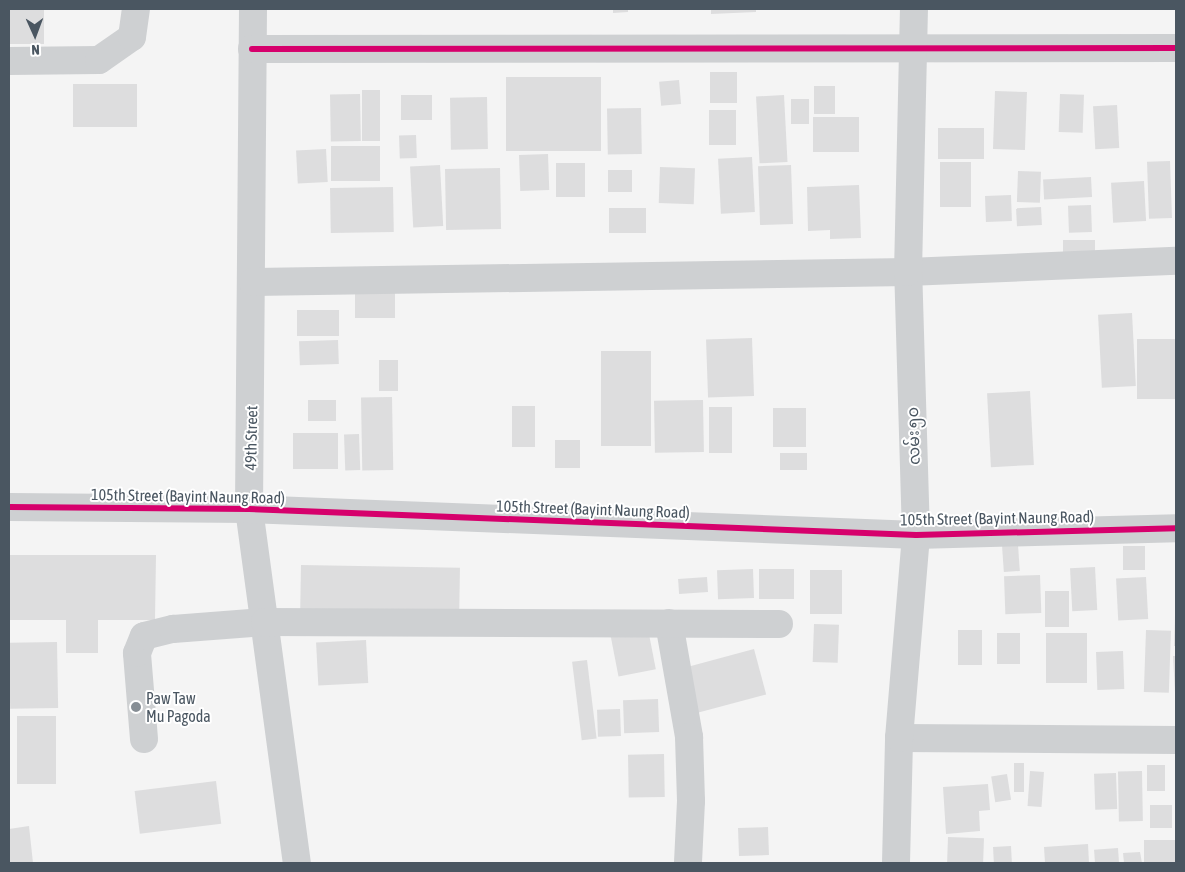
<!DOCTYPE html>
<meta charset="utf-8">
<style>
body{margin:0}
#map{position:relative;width:1185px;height:872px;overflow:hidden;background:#f4f4f4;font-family:"Asap Condensed","Noto Sans Myanmar",sans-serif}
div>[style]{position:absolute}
.building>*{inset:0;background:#ddddde;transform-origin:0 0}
.minor>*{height:28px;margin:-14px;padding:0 14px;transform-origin:14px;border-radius:14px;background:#ced0d2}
.cycleway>*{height:6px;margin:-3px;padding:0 3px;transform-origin:3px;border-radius:3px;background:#d6006c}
.dots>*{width:14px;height:14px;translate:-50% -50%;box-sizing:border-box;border:2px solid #fff;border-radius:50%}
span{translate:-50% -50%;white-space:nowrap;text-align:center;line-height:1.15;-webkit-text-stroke:4px #fff;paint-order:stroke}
.street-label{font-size:16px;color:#4a5661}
.poi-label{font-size:16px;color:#4a5661}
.left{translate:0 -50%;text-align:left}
.frame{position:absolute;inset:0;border:10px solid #4a5661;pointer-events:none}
.north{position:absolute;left:10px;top:10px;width:50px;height:50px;-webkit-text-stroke:4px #fff;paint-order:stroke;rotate:178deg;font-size:14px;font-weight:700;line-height:20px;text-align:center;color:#4a5661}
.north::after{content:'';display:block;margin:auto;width:18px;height:22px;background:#4a5661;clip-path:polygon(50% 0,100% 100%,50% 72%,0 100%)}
</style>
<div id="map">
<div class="building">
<i style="left:9px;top:9px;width:35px;height:35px"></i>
<i style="clip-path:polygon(613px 9px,628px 9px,628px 12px,613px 13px)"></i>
<i style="clip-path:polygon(711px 9px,756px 9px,756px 12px,711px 14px)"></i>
<i style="left:710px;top:72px;width:27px;height:31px"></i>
<i style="left:601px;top:77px;width:74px;height:95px;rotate:90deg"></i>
<i style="left:679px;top:80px;width:24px;height:20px;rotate:85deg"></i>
<i style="left:137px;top:84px;width:43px;height:64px;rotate:90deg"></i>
<i style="left:814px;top:86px;width:21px;height:28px"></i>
<i style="left:362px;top:90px;width:18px;height:51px"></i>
<i style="left:995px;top:91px;width:32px;height:58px;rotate:2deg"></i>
<i style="left:360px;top:94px;width:47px;height:30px;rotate:89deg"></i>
<i style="left:1060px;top:94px;width:24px;height:38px;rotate:2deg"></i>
<i style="left:432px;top:95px;width:25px;height:31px;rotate:90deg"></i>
<i style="left:784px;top:95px;width:67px;height:28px;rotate:87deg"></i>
<i style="left:487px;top:97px;width:52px;height:37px;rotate:89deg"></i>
<i style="left:791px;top:99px;width:18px;height:25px"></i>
<i style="left:1117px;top:105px;width:43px;height:24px;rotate:87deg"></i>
<i style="left:641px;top:108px;width:46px;height:34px;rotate:89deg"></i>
<i style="left:709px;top:110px;width:27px;height:35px"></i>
<i style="left:813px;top:117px;width:46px;height:35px"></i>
<i style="left:938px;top:128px;width:46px;height:31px"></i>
<i style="left:416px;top:135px;width:23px;height:17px;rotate:88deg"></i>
<i style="left:380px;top:146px;width:35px;height:49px;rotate:90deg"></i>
<i style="left:326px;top:149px;width:33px;height:30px;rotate:87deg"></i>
<i style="left:548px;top:154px;width:36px;height:29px;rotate:88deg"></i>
<i style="left:752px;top:157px;width:55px;height:34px;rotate:87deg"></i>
<i style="left:1170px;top:161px;width:57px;height:23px;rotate:88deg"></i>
<i style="left:940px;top:162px;width:31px;height:45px"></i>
<i style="left:556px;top:163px;width:29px;height:34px"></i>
<i style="left:440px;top:165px;width:61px;height:30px;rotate:87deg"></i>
<i style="left:791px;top:165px;width:59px;height:33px;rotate:88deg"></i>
<i style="left:660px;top:167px;width:35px;height:36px;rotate:2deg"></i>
<i style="left:500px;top:168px;width:61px;height:55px;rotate:89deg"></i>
<i style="left:608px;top:170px;width:24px;height:22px"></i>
<i style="left:1018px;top:171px;width:23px;height:31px;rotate:2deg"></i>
<i style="left:1091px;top:177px;width:20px;height:48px;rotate:87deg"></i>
<i style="left:1144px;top:181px;width:40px;height:33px;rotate:87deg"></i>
<i style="clip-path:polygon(859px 185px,861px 238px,830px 239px,830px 230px,808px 231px,807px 187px)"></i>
<i style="left:393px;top:187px;width:45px;height:63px;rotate:89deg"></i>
<i style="left:1011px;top:195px;width:26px;height:26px;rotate:88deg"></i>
<i style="left:1091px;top:205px;width:27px;height:23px;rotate:88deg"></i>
<i style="left:1041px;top:207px;width:18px;height:25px;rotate:87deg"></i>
<i style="left:609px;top:208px;width:37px;height:25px"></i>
<i style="left:1095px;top:240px;width:23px;height:32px;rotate:90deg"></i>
<i style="left:355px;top:287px;width:40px;height:31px"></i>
<i style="left:339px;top:310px;width:26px;height:42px;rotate:90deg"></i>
<i style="left:1132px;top:313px;width:73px;height:34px;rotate:87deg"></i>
<i style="left:752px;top:338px;width:58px;height:46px;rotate:88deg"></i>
<i style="left:1176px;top:339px;width:60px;height:39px;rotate:90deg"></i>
<i style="left:338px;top:340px;width:24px;height:39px;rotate:88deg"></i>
<i style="left:601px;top:351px;width:50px;height:95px"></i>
<i style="left:379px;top:360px;width:19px;height:31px"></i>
<i style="left:1030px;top:391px;width:74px;height:43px;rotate:87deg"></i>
<i style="left:392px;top:397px;width:73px;height:31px;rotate:89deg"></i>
<i style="left:308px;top:400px;width:28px;height:21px"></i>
<i style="left:703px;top:400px;width:52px;height:49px;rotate:89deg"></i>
<i style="left:512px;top:406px;width:23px;height:41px"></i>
<i style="left:709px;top:407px;width:23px;height:46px"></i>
<i style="left:773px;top:408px;width:33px;height:39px"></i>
<i style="left:293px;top:433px;width:45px;height:36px"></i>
<i style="left:359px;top:434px;width:36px;height:15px;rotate:88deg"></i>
<i style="left:555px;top:440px;width:25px;height:28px"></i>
<i style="left:807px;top:453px;width:17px;height:27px;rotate:90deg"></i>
<i style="left:1018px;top:545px;width:26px;height:16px;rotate:86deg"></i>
<i style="left:1123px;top:546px;width:22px;height:24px"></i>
<i style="clip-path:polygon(9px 555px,156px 555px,155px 620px,98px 620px,98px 653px,66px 653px,66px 620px,9px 620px)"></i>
<i style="left:301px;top:565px;width:159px;height:50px;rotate:1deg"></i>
<i style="left:1095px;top:567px;width:43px;height:25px;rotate:87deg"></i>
<i style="left:753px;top:569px;width:29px;height:36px;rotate:88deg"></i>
<i style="left:759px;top:569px;width:35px;height:30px"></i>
<i style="left:810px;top:570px;width:32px;height:44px"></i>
<i style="left:1040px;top:575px;width:38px;height:36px;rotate:88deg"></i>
<i style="left:707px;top:577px;width:15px;height:29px;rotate:86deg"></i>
<i style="left:1146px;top:577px;width:42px;height:30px;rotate:87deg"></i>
<i style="left:1045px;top:591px;width:24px;height:36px"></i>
<i style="clip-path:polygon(1175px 616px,1176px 616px,1176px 646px,1174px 646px)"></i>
<i style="left:814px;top:624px;width:25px;height:38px;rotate:2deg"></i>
<i style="left:648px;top:629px;width:41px;height:38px;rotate:79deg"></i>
<i style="left:958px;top:630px;width:24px;height:35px"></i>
<i style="left:1146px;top:630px;width:25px;height:62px;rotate:2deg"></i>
<i style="left:997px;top:633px;width:23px;height:31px"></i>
<i style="left:1046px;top:633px;width:41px;height:50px"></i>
<i style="left:366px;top:640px;width:43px;height:50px;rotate:87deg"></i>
<i style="left:57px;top:642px;width:66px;height:48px;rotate:89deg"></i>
<i style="left:754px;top:649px;width:47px;height:71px;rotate:75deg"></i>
<i style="left:1123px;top:651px;width:38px;height:27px;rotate:88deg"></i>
<i style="clip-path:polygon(1173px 656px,1176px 656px,1176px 693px,1175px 693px)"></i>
<i style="left:587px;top:660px;width:79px;height:15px;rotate:83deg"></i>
<i style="left:658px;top:699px;width:33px;height:35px;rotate:88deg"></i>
<i style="left:620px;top:709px;width:27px;height:23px;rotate:88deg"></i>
<i style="left:17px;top:716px;width:39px;height:68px"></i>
<i style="left:664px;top:754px;width:43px;height:36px;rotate:89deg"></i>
<i style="left:1014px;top:763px;width:10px;height:29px"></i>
<i style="left:1165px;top:765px;width:26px;height:18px;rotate:90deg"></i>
<i style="left:1030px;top:771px;width:14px;height:35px;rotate:4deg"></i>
<i style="left:1142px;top:771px;width:50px;height:24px;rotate:89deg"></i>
<i style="left:1116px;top:773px;width:36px;height:22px;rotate:88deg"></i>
<i style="left:1007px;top:774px;width:26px;height:16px;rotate:81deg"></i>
<i style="left:216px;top:781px;width:43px;height:82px;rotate:83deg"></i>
<i style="clip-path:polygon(988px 784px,990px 810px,979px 811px,980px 831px,946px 834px,943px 787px)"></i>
<i style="left:1150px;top:805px;width:22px;height:23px"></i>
<i style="clip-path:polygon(29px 826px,33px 863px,10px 863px,9px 829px)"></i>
<i style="left:768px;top:827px;width:28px;height:30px;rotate:88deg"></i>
<i style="left:948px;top:837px;width:36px;height:26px;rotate:2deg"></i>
<i style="left:1176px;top:840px;width:23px;height:32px;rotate:90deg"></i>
<i style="clip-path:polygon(1088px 844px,1089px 863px,1045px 863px,1044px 847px)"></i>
<i style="left:1011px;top:846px;width:17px;height:18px;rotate:87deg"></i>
<i style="left:1118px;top:848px;width:15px;height:24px;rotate:86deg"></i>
<i style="clip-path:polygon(1140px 852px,1142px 863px,1124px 863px,1123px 853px)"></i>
</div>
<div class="minor">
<i style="left:253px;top:9px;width:500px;rotate:90.46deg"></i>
<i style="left:249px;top:509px;width:357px;rotate:82.3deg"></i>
<i style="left:252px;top:49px;width:924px;rotate:-0.06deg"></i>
<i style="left:9px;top:61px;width:90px;rotate:-0.6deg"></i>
<i style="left:99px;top:60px;width:40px;rotate:-34.9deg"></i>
<i style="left:132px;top:37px;width:28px;rotate:-82deg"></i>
<i style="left:253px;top:282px;width:655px;rotate:-0.87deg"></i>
<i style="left:908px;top:272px;width:268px;rotate:-2.4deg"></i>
<i style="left:9px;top:507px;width:240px;rotate:0.5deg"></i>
<i style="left:249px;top:509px;width:668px;rotate:2.23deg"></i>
<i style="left:916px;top:535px;width:260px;rotate:-1.5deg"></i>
<i style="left:669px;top:623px;width:116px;rotate:80deg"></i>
<i style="left:689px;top:737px;width:64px;rotate:88.2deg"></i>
<i style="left:691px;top:801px;width:62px;rotate:92.8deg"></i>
<i style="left:899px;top:738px;width:277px;rotate:0.4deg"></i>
<i style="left:144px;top:739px;width:86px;rotate:-94.7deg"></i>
<i style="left:137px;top:653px;width:18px;rotate:-68deg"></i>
<i style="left:144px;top:636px;width:30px;rotate:-14deg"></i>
<i style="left:173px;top:629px;width:92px;rotate:-4.4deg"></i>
<i style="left:265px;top:622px;width:514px;rotate:0.22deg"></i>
<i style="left:896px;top:863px;width:125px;rotate:-88.6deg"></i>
<i style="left:899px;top:738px;width:204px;rotate:-85.2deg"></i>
<i style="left:916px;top:535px;width:263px;rotate:-91.7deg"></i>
<i style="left:908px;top:272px;width:263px;rotate:-88.7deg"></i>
</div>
<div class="cycleway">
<i style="left:252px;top:49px;width:924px;rotate:-0.06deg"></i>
<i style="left:9px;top:507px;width:240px;rotate:0.5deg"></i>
<i style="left:249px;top:509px;width:668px;rotate:2.23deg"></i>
<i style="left:916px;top:535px;width:260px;rotate:-1.5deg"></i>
</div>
<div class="dots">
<i style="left:136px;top:707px;background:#868d94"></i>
</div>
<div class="street-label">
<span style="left:913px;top:436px;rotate:-92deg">လမ်း ၅၀</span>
<span style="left:251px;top:438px;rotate:-89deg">49th Street</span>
<span style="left:188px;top:496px;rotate:1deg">105th Street (Bayint Naung Road)</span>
<span style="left:593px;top:509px;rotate:2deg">105th Street (Bayint Naung Road)</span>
<span style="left:997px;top:518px;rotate:-1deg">105th Street (Bayint Naung Road)</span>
</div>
<div class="poi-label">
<span class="left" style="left:146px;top:707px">Paw Taw<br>Mu Pagoda</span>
</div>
<div class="frame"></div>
<div class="north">N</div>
</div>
